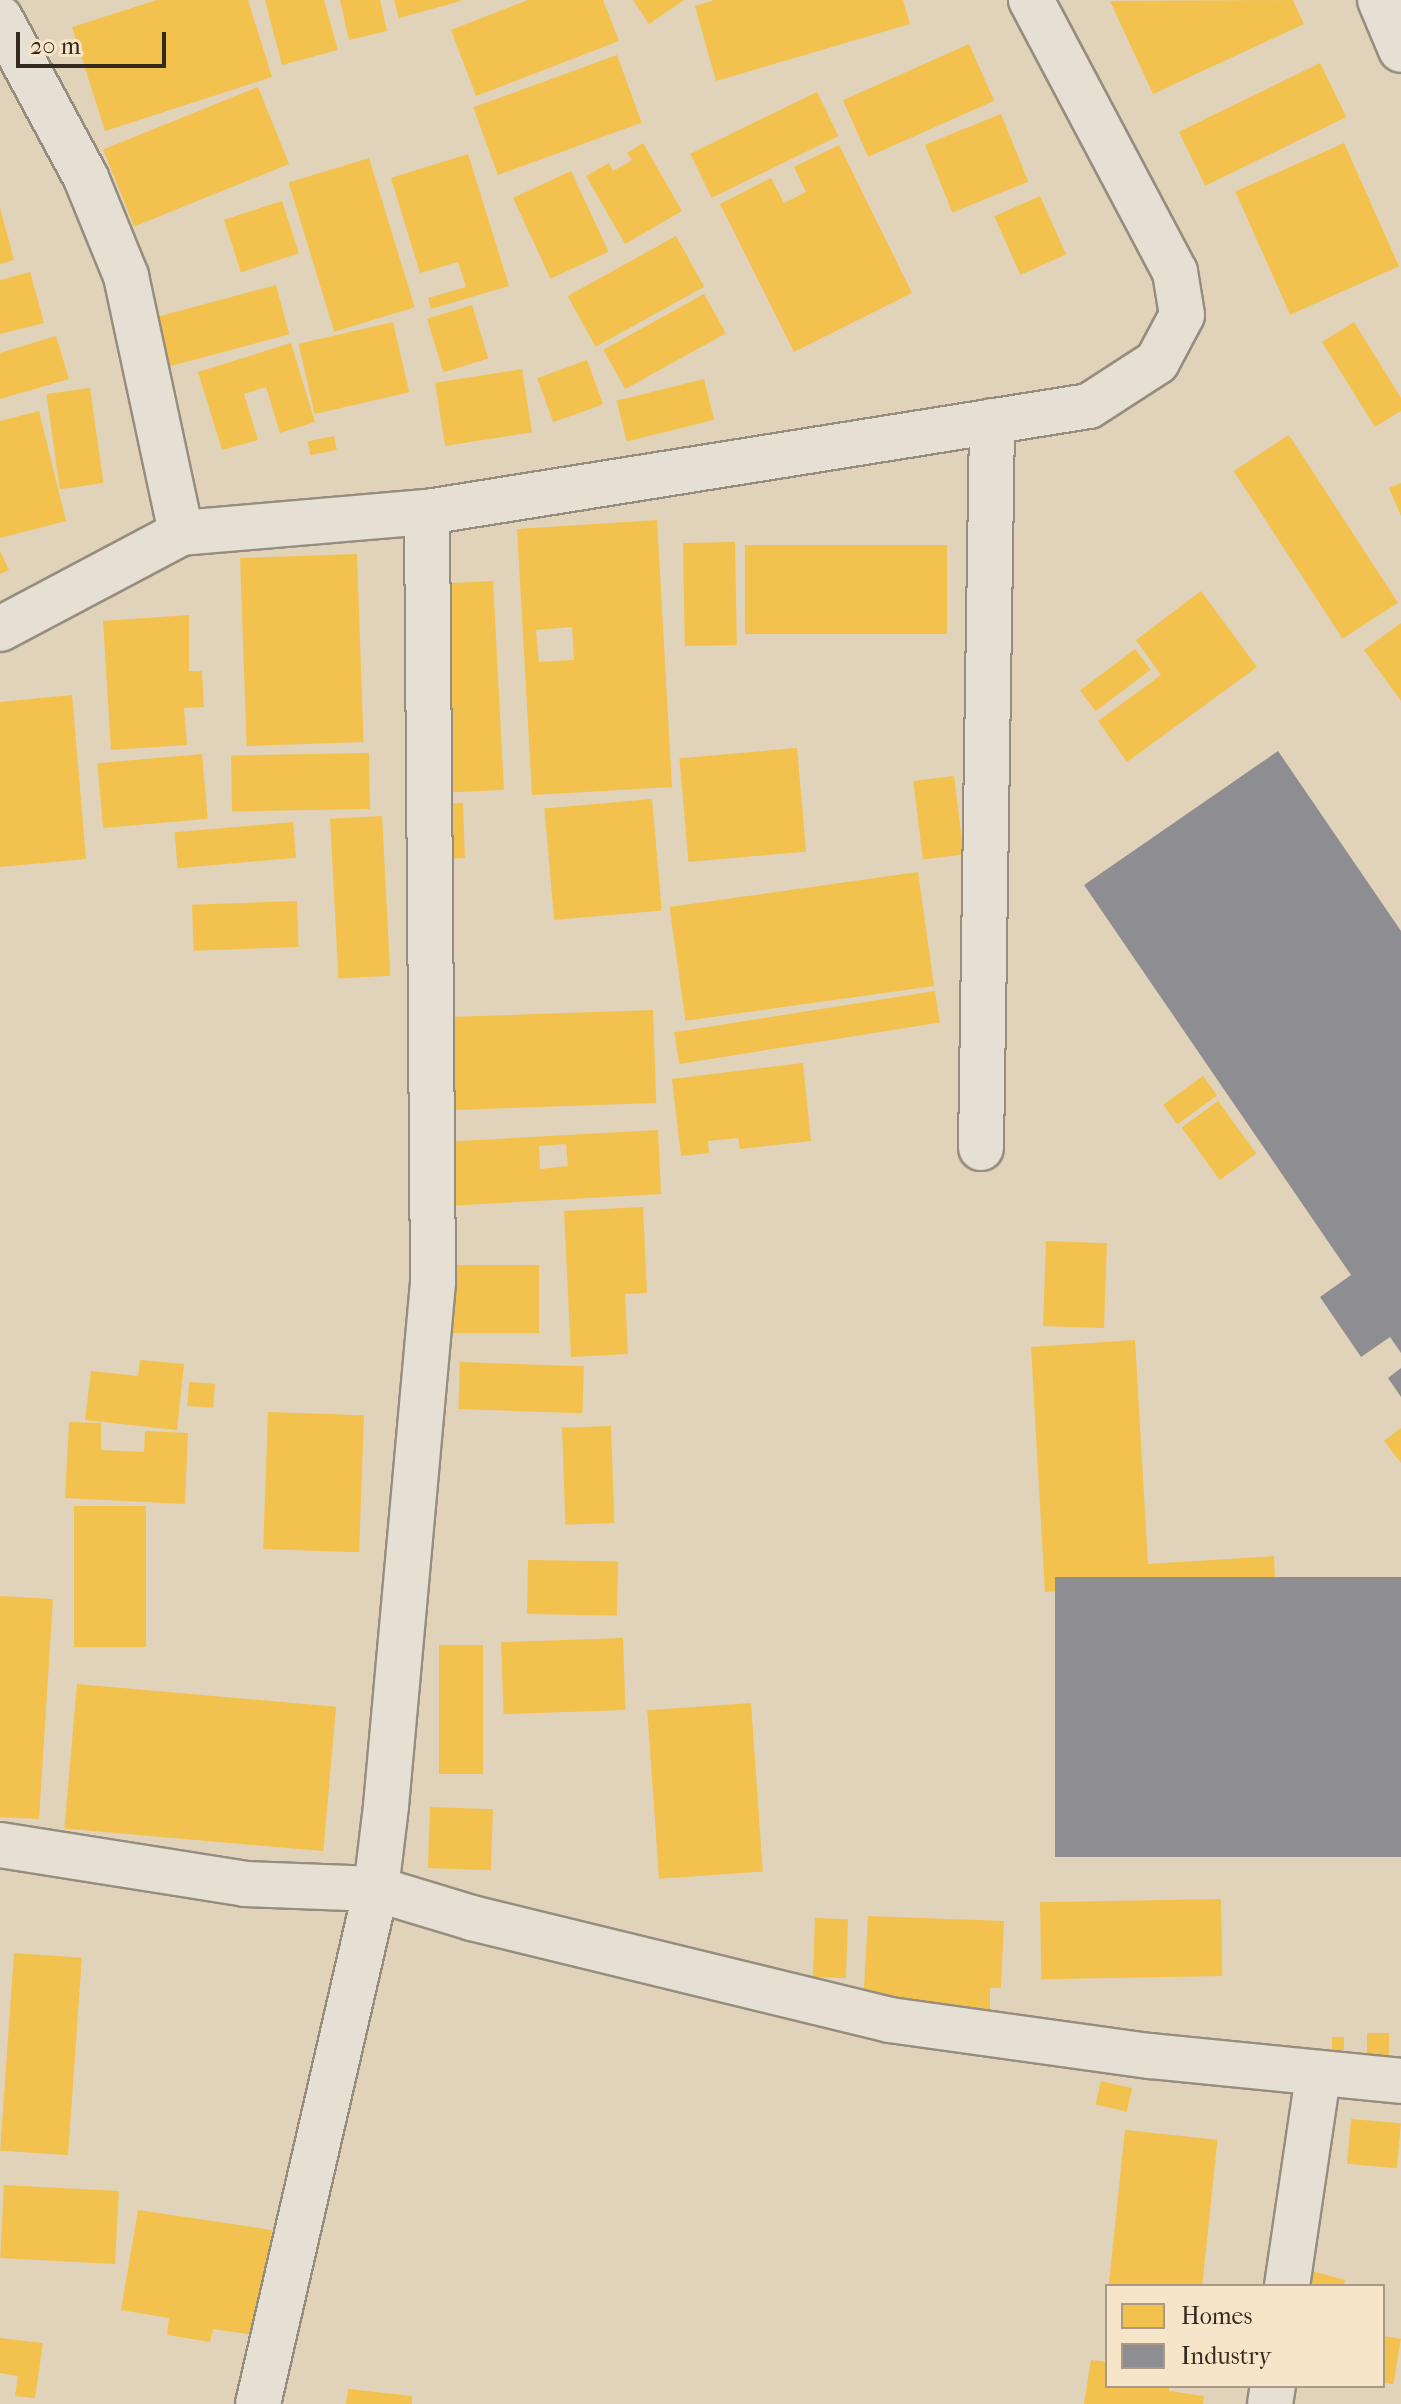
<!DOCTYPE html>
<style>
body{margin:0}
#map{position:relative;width:1401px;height:2404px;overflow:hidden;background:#e1d3ba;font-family:"IM FELL French Canon",serif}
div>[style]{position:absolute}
.homes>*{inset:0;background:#f2c14e;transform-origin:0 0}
.industry>*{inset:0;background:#8d8d92;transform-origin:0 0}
.roads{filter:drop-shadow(2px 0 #968d7e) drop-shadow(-2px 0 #968d7e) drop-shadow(0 2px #968d7e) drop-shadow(0 -2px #968d7e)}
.minor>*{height:44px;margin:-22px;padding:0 22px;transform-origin:22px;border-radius:22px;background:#e6dfd3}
.tertiary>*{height:44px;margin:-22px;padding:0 22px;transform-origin:22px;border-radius:22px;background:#e6dfd3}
span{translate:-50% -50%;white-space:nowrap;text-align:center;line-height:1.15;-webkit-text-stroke:8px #f6e5c8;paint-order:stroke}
.legend{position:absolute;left:1105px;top:2284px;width:280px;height:104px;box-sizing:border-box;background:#f6e5c8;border:2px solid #a99a85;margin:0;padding:10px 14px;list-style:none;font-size:24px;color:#352a20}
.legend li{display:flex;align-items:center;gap:16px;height:40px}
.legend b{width:40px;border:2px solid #a99a85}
.scale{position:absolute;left:16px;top:32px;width:150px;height:36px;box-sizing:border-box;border:4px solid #352a20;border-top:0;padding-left:10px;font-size:24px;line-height:28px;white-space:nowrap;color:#352a20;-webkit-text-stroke:6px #f6e5c8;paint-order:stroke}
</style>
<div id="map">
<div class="homes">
<i style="clip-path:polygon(157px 0,248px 0,272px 77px,105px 131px,72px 27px)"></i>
<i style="clip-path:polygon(265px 0,324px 0,338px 50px,282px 65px)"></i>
<i style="clip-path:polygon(340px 0,380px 0,387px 31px,349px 40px)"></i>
<i style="clip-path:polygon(394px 0,461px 0,461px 1px,399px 18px)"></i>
<i style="clip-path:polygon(528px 0,603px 0,619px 41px,476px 96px,451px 30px)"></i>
<i style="clip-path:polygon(633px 0,684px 0,649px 24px)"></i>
<i style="clip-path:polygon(714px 0,903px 0,910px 24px,716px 81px,695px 6px)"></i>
<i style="clip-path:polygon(1293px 0,1304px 24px,1153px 94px,1110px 1px)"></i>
<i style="left:969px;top:44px;width:62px;height:138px;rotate:66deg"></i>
<i style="left:617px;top:55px;width:72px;height:153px;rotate:70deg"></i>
<i style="left:1320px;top:63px;width:60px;height:157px;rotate:64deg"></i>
<i style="left:258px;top:87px;width:83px;height:167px;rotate:68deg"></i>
<i style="left:817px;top:92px;width:49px;height:141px;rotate:64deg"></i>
<i style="left:1001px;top:114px;width:73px;height:82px;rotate:68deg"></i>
<i style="clip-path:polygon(643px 143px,682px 211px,625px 244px,586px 176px,609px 163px,613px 171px,632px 160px,627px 153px)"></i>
<i style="left:1344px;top:143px;width:135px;height:119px;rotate:66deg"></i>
<i style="clip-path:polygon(839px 145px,912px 293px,794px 352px,720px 204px,771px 178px,784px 203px,806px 192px,794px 167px)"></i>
<i style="clip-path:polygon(468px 154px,509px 286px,431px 309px,428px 298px,466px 287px,458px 262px,420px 273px,391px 178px)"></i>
<i style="left:369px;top:158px;width:156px;height:84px;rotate:73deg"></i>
<i style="left:571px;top:171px;width:89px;height:64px;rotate:65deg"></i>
<i style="left:1040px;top:196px;width:64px;height:50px;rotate:66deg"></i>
<i style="left:282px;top:201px;width:55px;height:61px;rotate:72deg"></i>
<i style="clip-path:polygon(0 208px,14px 260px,0 264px)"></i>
<i style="left:676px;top:236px;width:58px;height:124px;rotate:61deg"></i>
<i style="clip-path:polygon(30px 272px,44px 323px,0 334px,0 280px)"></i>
<i style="left:276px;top:285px;width:51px;height:137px;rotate:75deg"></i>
<i style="left:704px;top:294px;width:45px;height:115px;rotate:61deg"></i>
<i style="left:472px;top:305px;width:56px;height:47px;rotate:73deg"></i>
<i style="left:393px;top:322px;width:72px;height:97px;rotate:77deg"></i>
<i style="clip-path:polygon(1354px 322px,1401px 398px,1401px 411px,1375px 427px,1322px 342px)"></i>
<i style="clip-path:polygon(56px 336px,69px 379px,0 399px,0 353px)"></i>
<i style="clip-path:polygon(291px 343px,315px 422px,280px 433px,266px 387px,244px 394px,258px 440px,222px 450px,198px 372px)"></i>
<i style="left:587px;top:360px;width:47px;height:53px;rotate:70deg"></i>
<i style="left:522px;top:369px;width:64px;height:88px;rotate:81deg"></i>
<i style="left:704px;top:379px;width:42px;height:90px;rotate:76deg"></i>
<i style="left:90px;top:388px;width:96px;height:44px;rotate:82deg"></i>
<i style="clip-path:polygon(39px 411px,66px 521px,0 538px,0 421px)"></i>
<i style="left:1289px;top:435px;width:200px;height:66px;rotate:57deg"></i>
<i style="left:334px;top:436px;width:14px;height:27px;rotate:78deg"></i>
<i style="clip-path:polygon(1401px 483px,1401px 516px,1389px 488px)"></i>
<i style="clip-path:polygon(evenodd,657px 520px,672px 787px,532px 795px,517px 529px,657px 520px,572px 627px,574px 660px,539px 662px,536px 630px,572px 627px)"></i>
<i style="left:735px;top:542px;width:103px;height:52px;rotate:89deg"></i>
<i style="left:947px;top:545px;width:89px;height:202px;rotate:90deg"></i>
<i style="clip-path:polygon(0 551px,9px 570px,0 574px)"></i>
<i style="left:357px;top:554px;width:188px;height:117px;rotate:88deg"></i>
<i style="left:493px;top:581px;width:209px;height:59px;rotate:87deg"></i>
<i style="clip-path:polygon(1201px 591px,1257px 667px,1127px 762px,1098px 721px,1161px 675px,1136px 640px)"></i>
<i style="clip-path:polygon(189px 615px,189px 671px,202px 671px,204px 707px,184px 708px,187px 745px,111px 750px,103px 621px)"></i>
<i style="clip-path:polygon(1401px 623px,1401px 701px,1364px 650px)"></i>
<i style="left:1135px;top:649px;width:26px;height:69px;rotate:53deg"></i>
<i style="clip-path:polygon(72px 695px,86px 859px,0 867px,0 702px)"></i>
<i style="left:797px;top:748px;width:104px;height:118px;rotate:85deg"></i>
<i style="left:369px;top:753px;width:56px;height:138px;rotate:89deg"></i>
<i style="left:202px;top:754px;width:65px;height:105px;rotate:85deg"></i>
<i style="left:954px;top:776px;width:79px;height:41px;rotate:83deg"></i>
<i style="left:652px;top:799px;width:112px;height:108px;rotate:85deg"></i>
<i style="left:463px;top:803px;width:55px;height:29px;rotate:88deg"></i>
<i style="left:382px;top:816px;width:160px;height:52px;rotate:87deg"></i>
<i style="left:293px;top:822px;width:36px;height:119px;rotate:85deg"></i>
<i style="left:918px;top:872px;width:115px;height:251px;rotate:82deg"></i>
<i style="left:297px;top:901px;width:46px;height:105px;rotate:88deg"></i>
<i style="left:935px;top:991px;width:32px;height:264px;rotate:81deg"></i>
<i style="left:653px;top:1010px;width:93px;height:203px;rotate:88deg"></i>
<i style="clip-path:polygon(803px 1063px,811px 1141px,740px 1149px,738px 1138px,708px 1141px,709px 1153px,681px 1156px,672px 1079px)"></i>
<i style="left:1203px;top:1076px;width:24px;height:49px;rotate:54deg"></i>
<i style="left:1218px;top:1101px;width:65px;height:45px;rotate:54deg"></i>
<i style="clip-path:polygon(evenodd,658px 1130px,661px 1194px,446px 1206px,442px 1142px,658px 1130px,566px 1144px,568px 1166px,540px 1169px,539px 1146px,566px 1144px)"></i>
<i style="clip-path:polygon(643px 1207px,647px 1293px,625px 1294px,628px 1354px,571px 1357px,564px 1211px)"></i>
<i style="left:1046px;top:1241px;width:61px;height:85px;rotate:2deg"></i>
<i style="left:447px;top:1265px;width:92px;height:68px"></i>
<i style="clip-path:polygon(1135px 1340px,1148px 1564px,1274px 1556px,1275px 1577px,1045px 1592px,1031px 1347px)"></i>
<i style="clip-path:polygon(140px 1360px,184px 1364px,177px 1430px,85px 1420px,91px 1371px,138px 1376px)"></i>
<i style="left:460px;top:1362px;width:124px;height:47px;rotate:2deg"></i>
<i style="left:189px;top:1382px;width:26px;height:24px;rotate:4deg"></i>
<i style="left:268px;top:1412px;width:96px;height:137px;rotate:2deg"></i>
<i style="clip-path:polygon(69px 1422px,101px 1423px,101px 1450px,144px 1452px,145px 1431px,188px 1433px,185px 1504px,65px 1498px)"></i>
<i style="left:611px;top:1426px;width:97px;height:49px;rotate:88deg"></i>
<i style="clip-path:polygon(1401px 1428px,1401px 1463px,1384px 1441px)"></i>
<i style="left:74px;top:1506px;width:72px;height:141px"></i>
<i style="left:528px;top:1560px;width:90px;height:54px;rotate:1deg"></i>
<i style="clip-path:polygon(0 1596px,53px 1599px,39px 1819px,0 1817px)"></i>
<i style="left:623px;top:1638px;width:72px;height:122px;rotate:88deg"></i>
<i style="left:439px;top:1645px;width:44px;height:129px"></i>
<i style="left:77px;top:1684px;width:260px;height:145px;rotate:5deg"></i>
<i style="left:751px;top:1703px;width:169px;height:104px;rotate:86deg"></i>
<i style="left:430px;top:1807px;width:63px;height:61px;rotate:2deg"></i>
<i style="left:1221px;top:1899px;width:77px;height:181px;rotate:89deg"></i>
<i style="clip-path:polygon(868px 1916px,1004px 1921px,1001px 1988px,990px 1988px,990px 2009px,863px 2005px)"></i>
<i style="left:815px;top:1918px;width:33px;height:59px;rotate:2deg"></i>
<i style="left:14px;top:1953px;width:68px;height:198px;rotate:4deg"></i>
<i style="left:1389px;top:2033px;width:32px;height:22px;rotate:90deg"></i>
<i style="left:1332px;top:2037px;width:12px;height:13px"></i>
<i style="left:1101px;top:2081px;width:32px;height:24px;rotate:13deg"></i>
<i style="left:1351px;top:2119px;width:50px;height:45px;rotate:5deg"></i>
<i style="left:1125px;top:2130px;width:93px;height:155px;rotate:6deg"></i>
<i style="left:4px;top:2185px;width:115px;height:73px;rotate:3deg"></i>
<i style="clip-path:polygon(138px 2210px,272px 2230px,255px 2335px,213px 2329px,210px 2342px,167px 2335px,169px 2318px,121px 2310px)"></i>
<i style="clip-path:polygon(1308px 2270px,1345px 2280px,1343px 2286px,1304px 2286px)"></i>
<i style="left:1383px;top:2336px;width:18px;height:46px;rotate:9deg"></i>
<i style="clip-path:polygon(0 2338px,43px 2343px,35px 2398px,15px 2396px,18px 2376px,0 2373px)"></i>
<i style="clip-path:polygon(1091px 2360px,1107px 2362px,1107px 2386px,1169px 2386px,1169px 2391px,1204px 2396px,1203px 2404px,1084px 2404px)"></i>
<i style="clip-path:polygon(348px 2389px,412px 2396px,412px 2404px,346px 2404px)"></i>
</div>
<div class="industry">
<i style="clip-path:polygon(1278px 751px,1401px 931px,1401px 1353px,1390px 1337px,1361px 1357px,1320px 1297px,1351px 1275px,1084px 885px)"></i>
<i style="clip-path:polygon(1401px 1368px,1401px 1397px,1388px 1378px)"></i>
<i style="left:1401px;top:1577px;width:280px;height:346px;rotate:90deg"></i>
</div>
<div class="roads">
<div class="minor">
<i style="left:1380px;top:0;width:54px;rotate:67.2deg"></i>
<i style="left:0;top:18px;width:182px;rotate:61.7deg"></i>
<i style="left:86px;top:178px;width:106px;rotate:67.8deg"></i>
<i style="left:126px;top:276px;width:263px;rotate:77.9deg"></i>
<i style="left:981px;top:1148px;width:727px;rotate:-89.13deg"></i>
<i style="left:0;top:1845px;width:248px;rotate:9deg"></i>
<i style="left:245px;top:1884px;width:131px;rotate:2.2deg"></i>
<i style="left:376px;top:1889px;width:100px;rotate:16.8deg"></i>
<i style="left:472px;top:1918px;width:430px;rotate:13.7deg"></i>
<i style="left:890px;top:2020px;width:263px;rotate:7.9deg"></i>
<i style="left:1151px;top:2056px;width:251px;rotate:5.7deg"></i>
<i style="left:1287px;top:2286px;width:212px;rotate:-81.6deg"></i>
<i style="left:258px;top:2404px;width:528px;rotate:-77.09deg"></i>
<i style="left:376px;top:1889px;width:84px;rotate:-83.1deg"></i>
<i style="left:386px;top:1806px;width:526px;rotate:-84.87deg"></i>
<i style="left:433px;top:1282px;width:770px;rotate:-90.45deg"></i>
<i style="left:1270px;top:2404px;width:18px;rotate:-81deg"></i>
</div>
<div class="tertiary">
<i style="left:0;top:629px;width:205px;rotate:-27.9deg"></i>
<i style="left:181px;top:533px;width:247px;rotate:-4.9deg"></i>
<i style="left:427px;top:512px;width:670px;rotate:-9.1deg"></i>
<i style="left:1089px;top:406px;width:81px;rotate:-32.9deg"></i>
<i style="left:1157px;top:362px;width:53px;rotate:-62deg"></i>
<i style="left:1182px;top:315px;width:44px;rotate:-99.2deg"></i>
<i style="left:1175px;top:272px;width:308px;rotate:-117.9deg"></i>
</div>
</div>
<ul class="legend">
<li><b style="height:22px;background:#f2c14e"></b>Homes</li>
<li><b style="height:22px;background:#8d8d92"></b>Industry</li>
</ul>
<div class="scale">20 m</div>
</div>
